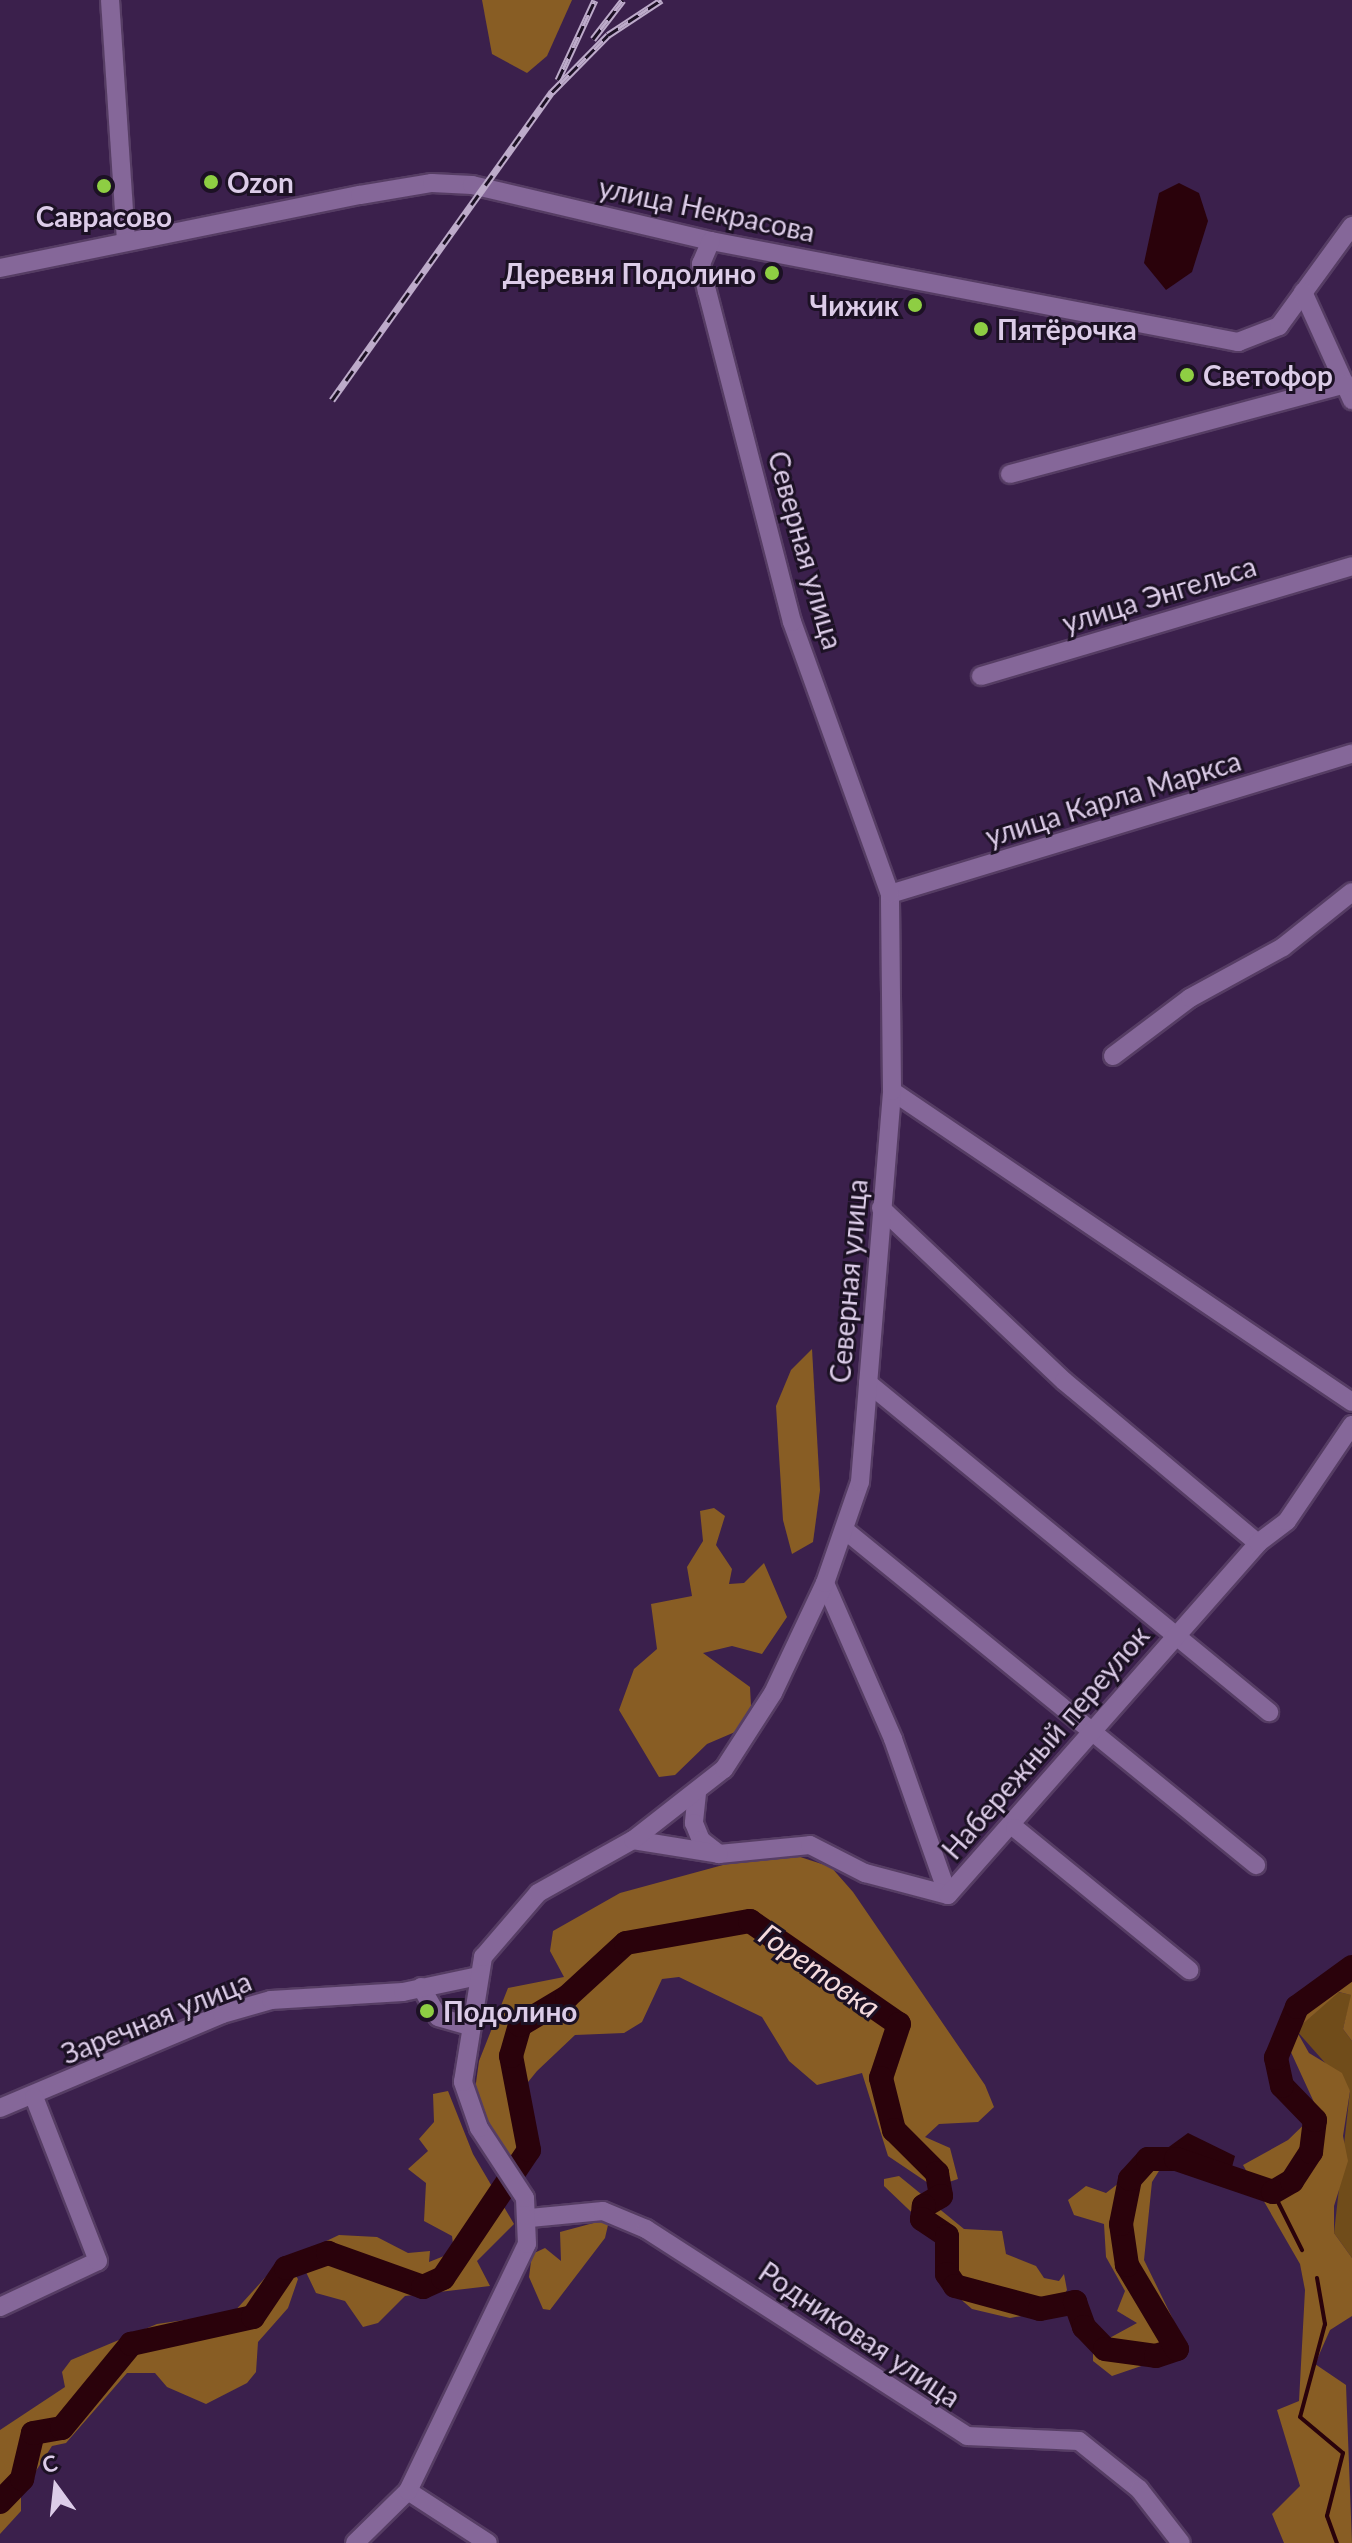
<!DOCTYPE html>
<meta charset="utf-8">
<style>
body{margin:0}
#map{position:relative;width:1352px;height:2543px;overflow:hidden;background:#3b204c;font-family:Lato,sans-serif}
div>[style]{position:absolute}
.green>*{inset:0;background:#704c1a}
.forest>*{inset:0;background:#885d24}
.water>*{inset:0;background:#2a020b}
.stream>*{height:4px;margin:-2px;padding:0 2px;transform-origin:2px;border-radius:2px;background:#2a020b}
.river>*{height:24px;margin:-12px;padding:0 12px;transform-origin:12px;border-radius:12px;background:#2a020b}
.roads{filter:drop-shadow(2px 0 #563d64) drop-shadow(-2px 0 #563d64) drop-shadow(0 2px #563d64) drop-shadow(0 -2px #563d64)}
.minor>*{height:18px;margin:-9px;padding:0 9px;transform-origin:9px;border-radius:9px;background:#856799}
.rail>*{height:7px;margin-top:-3.5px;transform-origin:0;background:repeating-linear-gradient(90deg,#1c1124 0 12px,#bdabca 0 24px);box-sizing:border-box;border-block:2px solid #bdabca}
.dots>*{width:22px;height:22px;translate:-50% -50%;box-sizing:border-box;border:4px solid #1c1124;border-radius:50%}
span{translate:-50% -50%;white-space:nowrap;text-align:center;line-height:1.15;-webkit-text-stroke:6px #1c1124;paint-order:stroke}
.poi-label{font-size:28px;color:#dccce8;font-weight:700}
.left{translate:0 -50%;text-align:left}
.right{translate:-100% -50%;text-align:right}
.street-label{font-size:28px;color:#dccce8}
.water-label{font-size:30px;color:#f4dadd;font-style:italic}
.north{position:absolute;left:16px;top:2447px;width:80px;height:80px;-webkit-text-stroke:6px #1c1124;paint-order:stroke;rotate:345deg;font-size:22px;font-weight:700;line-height:32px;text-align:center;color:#dccce8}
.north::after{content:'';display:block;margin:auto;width:28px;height:36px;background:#dccce8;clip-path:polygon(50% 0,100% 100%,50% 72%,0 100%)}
</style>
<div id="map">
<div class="green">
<i style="clip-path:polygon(1338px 1992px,1352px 1995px,1343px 2029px,1352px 2041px,1352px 2258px,1334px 2233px,1350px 2091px,1296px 2030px)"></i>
</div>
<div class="forest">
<i style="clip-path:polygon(482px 0,572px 0,547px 56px,527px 73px,492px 54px)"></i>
<i style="clip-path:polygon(812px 1349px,820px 1490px,813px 1542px,792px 1554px,783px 1520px,776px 1406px,791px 1370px)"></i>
<i style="clip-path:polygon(714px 1508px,725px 1516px,716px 1545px,732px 1569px,729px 1584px,744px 1583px,764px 1563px,787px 1617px,762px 1654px,732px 1646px,703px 1653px,750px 1687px,751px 1706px,735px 1732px,707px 1744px,675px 1775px,659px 1777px,619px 1710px,634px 1669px,657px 1649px,651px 1604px,692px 1596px,687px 1567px,703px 1541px,700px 1511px)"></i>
<i style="clip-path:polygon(791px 1854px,831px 1867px,853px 1892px,985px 2085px,994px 2107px,978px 2122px,939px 2124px,925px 2137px,950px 2148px,958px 2179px,934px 2187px,888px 2156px,862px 2073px,817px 2085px,789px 2061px,762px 2017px,679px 1977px,662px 1979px,642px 2022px,624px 2033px,575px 2035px,537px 2071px,524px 2087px,531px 2114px,522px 2139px,517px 2153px,503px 2158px,475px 2090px,479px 2061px,508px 1988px,564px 1977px,550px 1951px,553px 1931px,620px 1893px,756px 1856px)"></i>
<i style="clip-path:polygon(1352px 1965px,1352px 2041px,1343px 2029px,1351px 1995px,1339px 1992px,1296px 2030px,1309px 2053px,1342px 2073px,1350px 2091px,1343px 2136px,1348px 2161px,1334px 2206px,1334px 2233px,1352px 2258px,1352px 2316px,1330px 2330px,1315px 2364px,1346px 2385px,1352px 2543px,1284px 2543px,1272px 2514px,1300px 2486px,1277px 2410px,1299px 2401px,1305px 2290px,1300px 2264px,1243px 2165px,1288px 2140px,1318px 2111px,1284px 2037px,1301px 2010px)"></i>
<i style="clip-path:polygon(448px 2091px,473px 2154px,514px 2224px,477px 2261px,490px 2286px,405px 2296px,378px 2323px,363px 2327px,345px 2301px,316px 2293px,305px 2270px,320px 2244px,339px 2235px,377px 2237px,408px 2253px,430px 2251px,429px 2262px,454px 2252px,452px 2236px,424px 2221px,426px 2183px,408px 2169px,428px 2151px,419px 2139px,434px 2122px,433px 2094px)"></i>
<i style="clip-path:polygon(1150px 2159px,1164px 2163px,1152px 2182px,1144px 2260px,1188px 2350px,1112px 2376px,1093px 2361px,1093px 2347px,1137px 2323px,1117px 2311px,1125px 2291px,1106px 2257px,1104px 2224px,1074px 2215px,1068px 2200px,1086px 2186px,1106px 2193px)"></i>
<i style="clip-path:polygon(899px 2176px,964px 2229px,1002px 2231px,1006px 2254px,1036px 2266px,1044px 2278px,1059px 2281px,1064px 2274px,1067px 2290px,1055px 2310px,1010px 2318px,972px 2309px,950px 2290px,943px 2253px,928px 2228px,884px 2186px,884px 2179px)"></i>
<i style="clip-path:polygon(601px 2221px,608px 2225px,605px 2238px,550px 2310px,543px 2309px,529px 2277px,532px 2254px,545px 2248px,561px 2261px,560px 2232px)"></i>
<i style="clip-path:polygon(289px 2266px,298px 2279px,288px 2308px,258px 2342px,256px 2372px,247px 2383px,206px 2404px,167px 2387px,155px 2373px,127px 2373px,66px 2443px,52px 2446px,21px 2494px,21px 2511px,0 2534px,0 2430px,65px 2387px,62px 2372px,71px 2360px,157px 2324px,233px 2313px,273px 2269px)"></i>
</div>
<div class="water">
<i style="clip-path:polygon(1179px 183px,1199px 193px,1208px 221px,1192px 272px,1166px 290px,1144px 263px,1159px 193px)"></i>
<i style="clip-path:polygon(1188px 2133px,1235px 2156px,1232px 2167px,1215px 2178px,1168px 2164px,1166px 2149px)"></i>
</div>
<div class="stream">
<i style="left:1273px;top:2192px;width:65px;rotate:63.4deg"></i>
<i style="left:1317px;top:2278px;width:47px;rotate:80.1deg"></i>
<i style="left:1325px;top:2324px;width:96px;rotate:105deg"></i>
<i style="left:1300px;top:2417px;width:56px;rotate:39.9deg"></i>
<i style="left:1343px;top:2453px;width:65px;rotate:104.3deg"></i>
<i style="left:1327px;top:2516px;width:29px;rotate:70deg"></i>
</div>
<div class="river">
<i style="left:0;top:2502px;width:32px;rotate:-46deg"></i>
<i style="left:22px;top:2479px;width:47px;rotate:-76.6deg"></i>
<i style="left:33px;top:2433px;width:29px;rotate:-10deg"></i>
<i style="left:62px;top:2428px;width:109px;rotate:-50.6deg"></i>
<i style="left:131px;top:2344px;width:125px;rotate:-12.5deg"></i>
<i style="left:253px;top:2317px;width:59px;rotate:-56deg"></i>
<i style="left:286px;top:2268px;width:45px;rotate:-19.7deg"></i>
<i style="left:328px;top:2253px;width:101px;rotate:19.7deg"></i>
<i style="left:423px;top:2287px;width:22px;rotate:-24deg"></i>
<i style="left:443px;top:2278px;width:154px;rotate:-56.1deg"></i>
<i style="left:529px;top:2150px;width:96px;rotate:-100.8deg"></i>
<i style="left:511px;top:2056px;width:32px;rotate:-74deg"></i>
<i style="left:520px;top:2025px;width:55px;rotate:-30.8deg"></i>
<i style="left:567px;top:1997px;width:80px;rotate:-42.5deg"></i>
<i style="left:626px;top:1943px;width:126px;rotate:-10.1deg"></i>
<i style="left:750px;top:1921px;width:181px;rotate:34.7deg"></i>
<i style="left:899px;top:2024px;width:57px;rotate:108.4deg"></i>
<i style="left:881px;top:2078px;width:54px;rotate:76deg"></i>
<i style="left:894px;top:2130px;width:61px;rotate:45deg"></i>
<i style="left:937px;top:2173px;width:23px;rotate:80deg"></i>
<i style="left:941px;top:2196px;width:20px;rotate:150deg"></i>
<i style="left:924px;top:2206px;width:13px;rotate:99deg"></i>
<i style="left:922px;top:2219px;width:30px;rotate:34deg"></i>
<i style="left:947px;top:2236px;width:38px;rotate:90deg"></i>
<i style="left:947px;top:2274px;width:14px;rotate:56deg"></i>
<i style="left:955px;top:2286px;width:88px;rotate:15.1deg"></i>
<i style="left:1040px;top:2309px;width:36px;rotate:-11deg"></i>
<i style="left:1075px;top:2302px;width:27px;rotate:70deg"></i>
<i style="left:1084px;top:2327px;width:30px;rotate:46deg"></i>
<i style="left:1105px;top:2349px;width:51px;rotate:7.8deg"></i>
<i style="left:1156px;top:2356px;width:22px;rotate:-18deg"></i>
<i style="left:1177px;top:2349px;width:98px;rotate:-120.8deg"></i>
<i style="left:1127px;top:2265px;width:41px;rotate:-98.3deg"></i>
<i style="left:1121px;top:2224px;width:46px;rotate:-78.7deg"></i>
<i style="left:1130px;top:2179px;width:27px;rotate:-48deg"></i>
<i style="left:1148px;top:2159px;width:28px"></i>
<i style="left:1176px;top:2159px;width:102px;rotate:18.8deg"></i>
<i style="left:1273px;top:2192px;width:22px;rotate:-30deg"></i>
<i style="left:1292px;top:2181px;width:35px;rotate:-57deg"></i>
<i style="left:1311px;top:2152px;width:32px;rotate:-83deg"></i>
<i style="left:1315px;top:2120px;width:47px;rotate:-134.1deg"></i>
<i style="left:1282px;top:2086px;width:29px;rotate:-102deg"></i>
<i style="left:1276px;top:2058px;width:55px;rotate:-67.6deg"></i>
<i style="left:1297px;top:2007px;width:68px;rotate:-36deg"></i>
</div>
<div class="roads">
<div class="minor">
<i style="left:110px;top:0;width:241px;rotate:86.2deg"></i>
<i style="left:0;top:268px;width:367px;rotate:-11.5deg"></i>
<i style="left:360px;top:195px;width:73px;rotate:-9.5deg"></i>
<i style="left:432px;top:183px;width:40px;rotate:2.9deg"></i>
<i style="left:472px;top:185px;width:245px;rotate:13.2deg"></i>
<i style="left:711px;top:241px;width:537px;rotate:10.85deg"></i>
<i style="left:1238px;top:342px;width:44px;rotate:-21.3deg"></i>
<i style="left:1279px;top:326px;width:124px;rotate:-53.9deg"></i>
<i style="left:1303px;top:292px;width:119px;rotate:65.6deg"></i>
<i style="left:1010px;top:474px;width:348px;rotate:-15deg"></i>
<i style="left:981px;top:676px;width:387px;rotate:-16.5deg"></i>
<i style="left:890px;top:894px;width:483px;rotate:-16.9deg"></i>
<i style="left:1113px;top:1056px;width:96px;rotate:-37deg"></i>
<i style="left:1190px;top:998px;width:106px;rotate:-28.7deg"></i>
<i style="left:1283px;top:947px;width:88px;rotate:-38.6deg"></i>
<i style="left:892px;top:1091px;width:555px;rotate:34.06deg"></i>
<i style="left:881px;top:1208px;width:252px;rotate:43.4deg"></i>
<i style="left:1064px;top:1381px;width:253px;rotate:39.9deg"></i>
<i style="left:868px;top:1383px;width:519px;rotate:39.37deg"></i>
<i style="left:846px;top:1531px;width:529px;rotate:39.17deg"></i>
<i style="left:825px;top:1583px;width:170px;rotate:66.4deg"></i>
<i style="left:893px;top:1739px;width:165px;rotate:70.6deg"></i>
<i style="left:697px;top:1793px;width:30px;rotate:96deg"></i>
<i style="left:694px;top:1823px;width:18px;rotate:68deg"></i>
<i style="left:701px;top:1840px;width:23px;rotate:38deg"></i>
<i style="left:719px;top:1854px;width:91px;rotate:-5.6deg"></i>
<i style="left:810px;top:1845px;width:62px;rotate:27deg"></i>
<i style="left:865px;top:1873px;width:86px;rotate:14.8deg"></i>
<i style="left:948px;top:1895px;width:469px;rotate:-48.6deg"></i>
<i style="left:1258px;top:1543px;width:36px;rotate:-37deg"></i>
<i style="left:1287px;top:1521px;width:116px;rotate:-55.9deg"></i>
<i style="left:1015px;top:1828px;width:225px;rotate:39.2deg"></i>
<i style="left:633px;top:1840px;width:87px;rotate:9.2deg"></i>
<i style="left:421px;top:1987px;width:34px;rotate:60deg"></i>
<i style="left:438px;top:2017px;width:32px;rotate:16deg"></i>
<i style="left:0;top:2108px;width:241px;rotate:-22.9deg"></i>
<i style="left:222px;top:2014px;width:51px;rotate:-15.9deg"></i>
<i style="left:271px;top:2000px;width:132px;rotate:-3.5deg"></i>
<i style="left:403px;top:1992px;width:77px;rotate:-12deg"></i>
<i style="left:530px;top:2218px;width:73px;rotate:-5.5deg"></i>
<i style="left:603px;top:2211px;width:47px;rotate:22.7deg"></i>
<i style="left:646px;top:2229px;width:382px;rotate:32.8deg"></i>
<i style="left:967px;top:2436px;width:112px;rotate:2.6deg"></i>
<i style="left:1079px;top:2441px;width:77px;rotate:38.7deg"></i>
<i style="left:1139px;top:2489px;width:68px;rotate:52.1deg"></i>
<i style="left:0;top:2307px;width:108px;rotate:-25.1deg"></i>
<i style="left:98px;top:2261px;width:176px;rotate:-111.3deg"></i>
<i style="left:408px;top:2491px;width:95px;rotate:33deg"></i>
<i style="left:355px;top:2543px;width:74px;rotate:-44.5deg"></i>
<i style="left:408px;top:2491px;width:274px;rotate:-64.3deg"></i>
<i style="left:527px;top:2244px;width:46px;rotate:-92.5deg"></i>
<i style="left:525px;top:2198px;width:84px;rotate:-123.3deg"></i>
<i style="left:479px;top:2128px;width:49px;rotate:-109.2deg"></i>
<i style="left:463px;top:2082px;width:127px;rotate:-80.9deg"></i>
<i style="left:483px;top:1957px;width:84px;rotate:-49.3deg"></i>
<i style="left:538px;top:1893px;width:109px;rotate:-29.2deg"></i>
<i style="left:633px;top:1840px;width:115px;rotate:-38deg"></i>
<i style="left:724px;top:1769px;width:90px;rotate:-57.2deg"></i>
<i style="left:773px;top:1693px;width:122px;rotate:-64.7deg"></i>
<i style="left:825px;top:1583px;width:107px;rotate:-70.9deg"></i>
<i style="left:860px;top:1482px;width:392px;rotate:-85.3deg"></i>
<i style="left:892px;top:1091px;width:197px;rotate:-90.6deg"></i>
<i style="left:890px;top:894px;width:289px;rotate:-109.8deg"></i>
<i style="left:792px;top:622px;width:341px;rotate:-104.4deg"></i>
<i style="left:707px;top:292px;width:29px;rotate:-102deg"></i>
<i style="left:701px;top:264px;width:25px;rotate:-67deg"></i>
</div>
</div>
<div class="rail">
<i style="left:593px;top:39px;width:49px;rotate:-52.4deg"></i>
<i style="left:558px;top:80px;width:88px;rotate:-65.2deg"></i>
<i style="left:332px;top:400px;width:379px;rotate:-54.5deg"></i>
<i style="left:552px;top:92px;width:80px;rotate:-45.5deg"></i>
<i style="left:608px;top:35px;width:64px;rotate:-33.4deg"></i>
</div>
<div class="dots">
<i style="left:211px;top:182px;background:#8ece43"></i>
<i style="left:104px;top:186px;background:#8ece43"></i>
<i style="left:772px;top:273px;background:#8ece43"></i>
<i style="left:915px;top:305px;background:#8ece43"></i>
<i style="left:981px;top:329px;background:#8ece43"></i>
<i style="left:1187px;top:375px;background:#8ece43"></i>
<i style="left:427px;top:2011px;background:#8ece43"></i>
</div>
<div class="poi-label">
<span class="left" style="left:227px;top:182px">Ozon</span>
<span style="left:104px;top:216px">Саврасово</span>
<span class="right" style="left:756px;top:273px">Деревня Подолино</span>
<span class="right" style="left:899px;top:305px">Чижик</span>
<span class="left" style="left:997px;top:329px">Пятёрочка</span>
<span class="left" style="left:1203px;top:375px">Светофор</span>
<span class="left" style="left:443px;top:2011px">Подолино</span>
</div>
<div class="street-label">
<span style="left:707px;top:209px;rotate:12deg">улица Некрасова</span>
<span style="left:806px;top:550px;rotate:74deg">Северная улица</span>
<span style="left:1159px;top:594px;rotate:-17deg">улица Энгельса</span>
<span style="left:1113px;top:798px;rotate:-17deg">улица Карла Маркса</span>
<span style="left:848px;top:1281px;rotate:-85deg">Северная улица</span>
<span style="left:1045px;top:1742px;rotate:-49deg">Набережный переулок</span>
<span style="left:156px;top:2017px;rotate:-22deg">Заречная улица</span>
<span style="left:860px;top:2334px;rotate:34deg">Родниковая улица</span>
</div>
<div class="water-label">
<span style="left:820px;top:1970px;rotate:35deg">Горетовка</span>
</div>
<div class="north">С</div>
</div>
